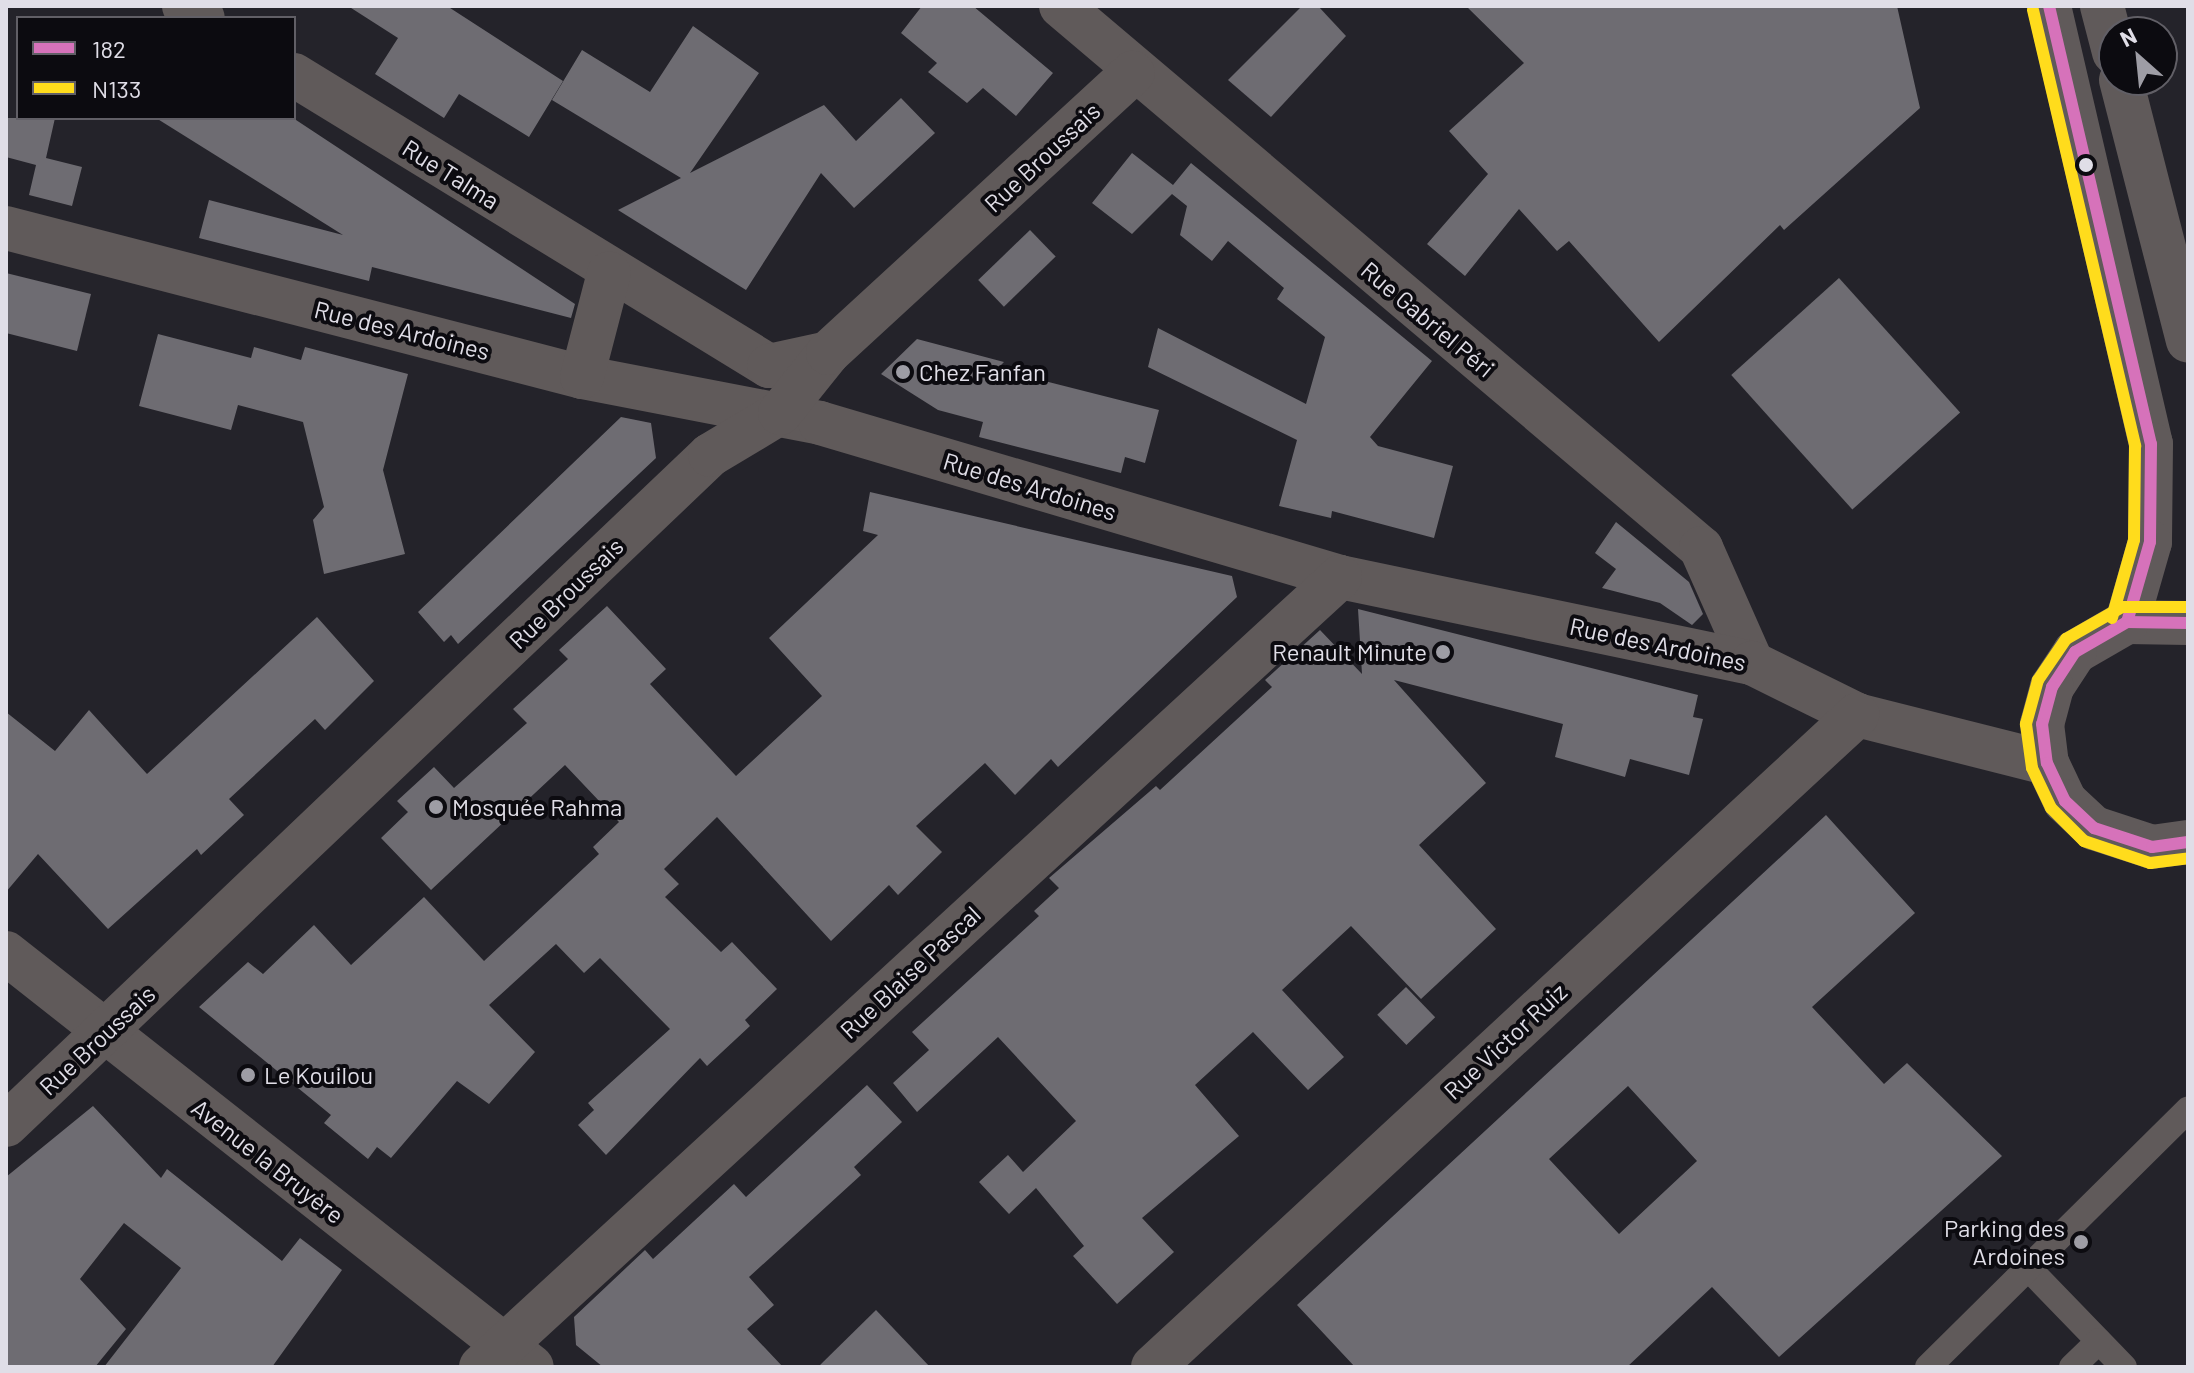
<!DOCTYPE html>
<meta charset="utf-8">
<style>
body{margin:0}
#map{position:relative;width:2194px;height:1373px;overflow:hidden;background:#24232a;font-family:Barlow,sans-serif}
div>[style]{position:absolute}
.building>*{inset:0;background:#6e6c72;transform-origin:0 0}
.service>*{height:26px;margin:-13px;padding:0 13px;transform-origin:13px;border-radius:13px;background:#605a5a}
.minor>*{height:44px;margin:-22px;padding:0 22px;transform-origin:22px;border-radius:22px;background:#605a5a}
.tertiary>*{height:44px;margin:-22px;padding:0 22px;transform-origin:22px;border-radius:22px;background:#605a5a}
.bus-1>*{height:12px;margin:-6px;padding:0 6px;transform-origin:6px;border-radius:6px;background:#d672ba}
.bus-2>*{height:12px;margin:-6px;padding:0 6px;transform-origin:6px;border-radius:6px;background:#ffdc1c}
.dots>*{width:22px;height:22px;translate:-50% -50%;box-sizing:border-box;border:4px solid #0c0b10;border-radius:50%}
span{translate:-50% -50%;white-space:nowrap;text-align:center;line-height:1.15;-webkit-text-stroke:8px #0c0b10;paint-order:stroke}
.street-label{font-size:24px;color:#e0dee7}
.poi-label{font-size:24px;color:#e0dee7}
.left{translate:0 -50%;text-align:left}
.right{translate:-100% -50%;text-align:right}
.frame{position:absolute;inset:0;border:8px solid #e0dee7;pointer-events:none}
.legend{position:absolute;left:16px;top:16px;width:280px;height:104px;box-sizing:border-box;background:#0c0b10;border:2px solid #615f66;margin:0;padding:10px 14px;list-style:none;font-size:24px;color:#e0dee7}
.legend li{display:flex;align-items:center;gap:16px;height:40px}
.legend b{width:40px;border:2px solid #615f66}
.north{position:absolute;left:2098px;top:16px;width:80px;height:80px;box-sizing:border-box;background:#0c0b10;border:2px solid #615f66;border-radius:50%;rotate:333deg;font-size:22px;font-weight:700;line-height:32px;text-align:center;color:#e0dee7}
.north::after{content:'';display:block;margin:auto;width:28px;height:36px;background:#9e9da5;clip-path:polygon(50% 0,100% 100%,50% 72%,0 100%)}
</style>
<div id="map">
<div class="building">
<i style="clip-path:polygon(348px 6px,447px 6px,563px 81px,529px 137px,459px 94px,444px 118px,375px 74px,398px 38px)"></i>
<i style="clip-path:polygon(922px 6px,973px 6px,1053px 73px,1016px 116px,983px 88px,967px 103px,928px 72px,937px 63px,901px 33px)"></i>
<i style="clip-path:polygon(1302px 6px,1318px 6px,1346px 36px,1271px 117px,1228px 80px)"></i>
<i style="clip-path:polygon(1466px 6px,1897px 6px,1920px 108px,1784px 230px,1780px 225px,1659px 342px,1569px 241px,1557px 251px,1519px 209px,1465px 276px,1427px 244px,1488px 174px,1449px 131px,1524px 63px)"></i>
<i style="clip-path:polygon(693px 26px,759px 73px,690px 173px,824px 105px,856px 141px,901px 98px,935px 133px,854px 208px,821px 173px,746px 290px,618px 210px,681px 178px,552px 100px,582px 50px,650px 92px)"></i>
<i style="clip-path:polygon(6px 118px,55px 118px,46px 158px,82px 167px,72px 206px,29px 195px,36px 165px,6px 157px)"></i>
<i style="clip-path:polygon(156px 118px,293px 118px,575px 304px,571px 318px,372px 267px,369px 281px,199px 238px,209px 200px,343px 235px)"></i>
<i style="clip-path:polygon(1132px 153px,1173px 185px,1191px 163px,1432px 361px,1370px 437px,1378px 446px,1453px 466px,1434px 538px,1332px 511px,1331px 518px,1279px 506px,1297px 440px,1148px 367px,1158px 328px,1306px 404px,1325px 337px,1277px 299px,1284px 288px,1228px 241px,1212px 261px,1180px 235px,1187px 206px,1172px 194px,1132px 234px,1092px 203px)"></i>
<i style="left:1030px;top:230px;width:37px;height:72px;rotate:46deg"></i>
<i style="clip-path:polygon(6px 273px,91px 294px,77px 351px,6px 333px)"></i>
<i style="left:1839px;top:278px;width:181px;height:145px;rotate:48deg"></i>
<i style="clip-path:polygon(158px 334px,251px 358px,254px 347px,301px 360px,305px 347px,408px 374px,383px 470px,405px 554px,324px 574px,313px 520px,324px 507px,303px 422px,238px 405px,231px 430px,139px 406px)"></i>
<i style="clip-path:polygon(917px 339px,1004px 362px,997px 369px,1159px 410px,1145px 463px,1125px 457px,1121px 473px,979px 437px,983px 422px,938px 410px,881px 374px)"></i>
<i style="clip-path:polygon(621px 417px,651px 423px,656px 458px,458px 644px,451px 635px,444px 642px,418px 612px)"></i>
<i style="clip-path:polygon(870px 492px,1232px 576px,1237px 597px,1058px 767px,1051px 759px,1015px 795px,985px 763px,916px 826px,942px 852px,898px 895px,889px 885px,831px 941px,717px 817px,664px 869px,679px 884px,665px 897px,721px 952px,732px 942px,777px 989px,745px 1020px,750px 1026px,707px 1066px,700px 1058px,606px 1155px,578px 1125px,594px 1110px,588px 1103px,670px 1029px,600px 958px,584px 973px,556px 944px,489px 1005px,535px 1052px,489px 1104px,457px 1081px,391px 1158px,377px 1147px,368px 1159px,324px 1123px,331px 1115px,199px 1007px,248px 962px,263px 974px,314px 925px,351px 965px,424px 897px,484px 961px,599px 854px,593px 847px,619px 822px,565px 765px,431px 890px,381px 838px,408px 812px,397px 801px,434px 767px,454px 788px,527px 723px,513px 709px,568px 659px,559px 650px,607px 606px,666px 669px,650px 684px,736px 776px,822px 696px,769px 638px,878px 535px,863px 531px)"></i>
<i style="clip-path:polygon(1616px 522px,1689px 582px,1703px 614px,1692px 625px,1660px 603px,1602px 588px,1616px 569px,1595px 553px)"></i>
<i style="clip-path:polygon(1358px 609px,1698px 695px,1693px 717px,1703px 719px,1689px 775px,1630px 759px,1625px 777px,1555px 757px,1563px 724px,1394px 680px,1486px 783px,1419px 845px,1496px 929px,1421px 999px,1351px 926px,1282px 990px,1344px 1057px,1308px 1090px,1253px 1032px,1195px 1085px,1239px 1136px,1142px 1218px,1174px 1252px,1117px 1304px,1073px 1256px,1084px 1246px,1036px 1188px,1009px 1214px,979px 1182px,1008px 1155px,1023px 1172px,1076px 1121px,998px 1037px,917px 1112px,893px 1083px,929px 1050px,912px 1032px,1039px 916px,1034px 911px,1059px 888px,1049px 878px,1156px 786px,1160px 790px,1272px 687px,1265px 680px,1320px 630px,1362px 674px)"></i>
<i style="clip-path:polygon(317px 617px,374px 681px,325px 730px,315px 719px,229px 799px,244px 815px,201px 855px,197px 849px,108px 929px,38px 854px,6px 892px,6px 712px,55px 751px,89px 710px,147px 774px)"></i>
<i style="clip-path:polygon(evenodd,1826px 815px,1915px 913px,1812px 1007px,1884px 1084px,1907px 1063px,2002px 1156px,1779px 1357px,1712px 1287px,1627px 1367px,1355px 1367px,1297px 1305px,1826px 815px,1628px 1086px,1697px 1161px,1619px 1234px,1549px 1159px,1628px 1086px)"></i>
<i style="left:1406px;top:987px;width:42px;height:40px;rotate:46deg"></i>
<i style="clip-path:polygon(867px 1085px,902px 1122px,854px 1167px,861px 1175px,749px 1277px,774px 1305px,747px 1329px,783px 1367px,603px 1367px,576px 1345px,574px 1317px,645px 1250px,653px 1259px,734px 1184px,746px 1197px)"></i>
<i style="clip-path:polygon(93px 1106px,161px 1178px,167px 1169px,282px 1261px,300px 1238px,342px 1270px,272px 1367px,104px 1367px,181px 1268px,124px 1223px,80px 1279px,126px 1329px,95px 1367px,6px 1367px,6px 1177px)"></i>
<i style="clip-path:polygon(876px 1310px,930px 1367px,818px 1367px)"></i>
</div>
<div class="service">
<i style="left:2030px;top:1270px;width:135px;rotate:45.9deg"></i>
<i style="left:1928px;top:1367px;width:366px;rotate:-44.7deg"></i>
<i style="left:2072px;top:1367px;width:37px;rotate:-44deg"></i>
</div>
<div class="minor">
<i style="left:184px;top:6px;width:22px;rotate:32deg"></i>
<i style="left:1061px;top:6px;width:839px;rotate:40.26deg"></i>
<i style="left:1701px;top:548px;width:126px;rotate:66.1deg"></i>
<i style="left:294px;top:75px;width:557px;rotate:31.49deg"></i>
<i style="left:769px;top:366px;width:60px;rotate:-12.4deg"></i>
<i style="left:6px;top:228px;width:595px;rotate:14.5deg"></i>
<i style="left:582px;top:377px;width:242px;rotate:10.9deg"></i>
<i style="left:820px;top:423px;width:542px;rotate:16.5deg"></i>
<i style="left:1340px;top:577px;width:421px;rotate:11.8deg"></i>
<i style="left:1752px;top:663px;width:117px;rotate:26.3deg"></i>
<i style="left:1857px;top:715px;width:196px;rotate:14.2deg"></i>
<i style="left:582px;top:377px;width:107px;rotate:-75.4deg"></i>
<i style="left:6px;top:953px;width:669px;rotate:38.21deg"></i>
<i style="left:6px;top:1125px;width:972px;rotate:-43.58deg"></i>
<i style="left:710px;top:455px;width:82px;rotate:-31deg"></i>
<i style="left:780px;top:413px;width:77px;rotate:-51.3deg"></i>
<i style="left:828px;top:353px;width:414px;rotate:-42.6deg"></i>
<i style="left:481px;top:1367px;width:1167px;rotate:-42.6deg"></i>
<i style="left:1153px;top:1367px;width:960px;rotate:-42.8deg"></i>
</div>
<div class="tertiary">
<i style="left:2049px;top:6px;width:450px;rotate:76.9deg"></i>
<i style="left:2151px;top:444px;width:98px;rotate:90.6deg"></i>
<i style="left:2150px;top:542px;width:83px;rotate:106deg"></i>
<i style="left:2102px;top:6px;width:48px;rotate:75.4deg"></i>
<i style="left:2121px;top:80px;width:269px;rotate:75.6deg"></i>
<i style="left:2188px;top:623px;width:61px;rotate:-179.1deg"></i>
<i style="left:2127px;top:622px;width:60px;rotate:150deg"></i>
<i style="left:2075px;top:652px;width:42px;rotate:123.3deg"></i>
<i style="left:2052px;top:687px;width:38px;rotate:105deg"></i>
<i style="left:2042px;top:724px;width:39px;rotate:83deg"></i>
<i style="left:2047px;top:763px;width:42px;rotate:64.7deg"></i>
<i style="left:2065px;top:801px;width:40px;rotate:43deg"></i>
<i style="left:2094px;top:828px;width:61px;rotate:18.1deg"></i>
<i style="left:2152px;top:847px;width:36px;rotate:-8deg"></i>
</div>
<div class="bus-1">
<i style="left:2049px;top:6px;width:450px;rotate:76.9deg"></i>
<i style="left:2151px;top:444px;width:98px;rotate:90.6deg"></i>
<i style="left:2150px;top:542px;width:83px;rotate:106deg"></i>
<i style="left:2188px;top:623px;width:61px;rotate:-179.1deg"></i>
<i style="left:2127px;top:622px;width:60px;rotate:150deg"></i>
<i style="left:2075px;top:652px;width:42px;rotate:123.3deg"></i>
<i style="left:2052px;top:687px;width:38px;rotate:105deg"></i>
<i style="left:2042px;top:724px;width:39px;rotate:83deg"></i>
<i style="left:2047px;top:763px;width:42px;rotate:64.7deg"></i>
<i style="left:2065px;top:801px;width:40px;rotate:43deg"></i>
<i style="left:2094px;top:828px;width:61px;rotate:18.1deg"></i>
<i style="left:2152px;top:847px;width:36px;rotate:-8deg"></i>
</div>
<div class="bus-2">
<i style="left:2033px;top:10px;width:448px;rotate:76.8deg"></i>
<i style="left:2135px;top:446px;width:94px;rotate:90.6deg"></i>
<i style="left:2134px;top:540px;width:81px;rotate:105.8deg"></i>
<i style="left:2188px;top:607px;width:66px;rotate:180deg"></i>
<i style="left:2122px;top:607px;width:64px;rotate:150.3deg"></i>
<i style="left:2066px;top:639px;width:50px;rotate:124.3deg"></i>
<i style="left:2038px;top:680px;width:46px;rotate:105.3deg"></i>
<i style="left:2026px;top:724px;width:44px;rotate:82.2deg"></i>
<i style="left:2032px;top:768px;width:44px;rotate:64.6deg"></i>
<i style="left:2051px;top:808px;width:47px;rotate:45deg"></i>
<i style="left:2084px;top:841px;width:70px;rotate:18.4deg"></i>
<i style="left:2150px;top:863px;width:38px;rotate:-7deg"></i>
</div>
<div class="dots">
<i style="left:2086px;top:165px;background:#e0dee7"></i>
<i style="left:903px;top:372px;background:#9e9da5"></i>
<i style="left:1443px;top:652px;background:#9e9da5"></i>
<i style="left:436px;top:807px;background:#9e9da5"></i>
<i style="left:248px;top:1075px;background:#9e9da5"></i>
<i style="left:2081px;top:1242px;background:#9e9da5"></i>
</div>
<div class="street-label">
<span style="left:1042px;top:157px;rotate:-43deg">Rue Broussais</span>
<span style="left:451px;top:174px;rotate:32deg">Rue Talma</span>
<span style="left:1428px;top:319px;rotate:40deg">Rue Gabriel Péri</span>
<span style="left:402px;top:330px;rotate:14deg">Rue des Ardoines</span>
<span style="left:1030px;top:486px;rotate:17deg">Rue des Ardoines</span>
<span style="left:566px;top:593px;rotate:-44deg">Rue Broussais</span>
<span style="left:1658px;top:644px;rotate:12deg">Rue des Ardoines</span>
<span style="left:910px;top:972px;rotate:-43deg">Rue Blaise Pascal</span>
<span style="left:97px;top:1040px;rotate:-43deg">Rue Broussais</span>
<span style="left:1505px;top:1041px;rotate:-43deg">Rue Victor Ruiz</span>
<span style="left:268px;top:1161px;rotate:38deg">Avenue la Bruyère</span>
</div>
<div class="poi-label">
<span class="left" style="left:919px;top:372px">Chez Fanfan</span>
<span class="right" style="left:1427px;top:652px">Renault Minute</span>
<span class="left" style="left:452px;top:807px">Mosquée Rahma</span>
<span class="left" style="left:264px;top:1075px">Le Kouilou</span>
<span class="right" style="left:2065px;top:1242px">Parking des<br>Ardoines</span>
</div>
<div class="frame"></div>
<ul class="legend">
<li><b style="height:10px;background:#d672ba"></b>182</li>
<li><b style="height:10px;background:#ffdc1c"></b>N133</li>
</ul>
<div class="north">N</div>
</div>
